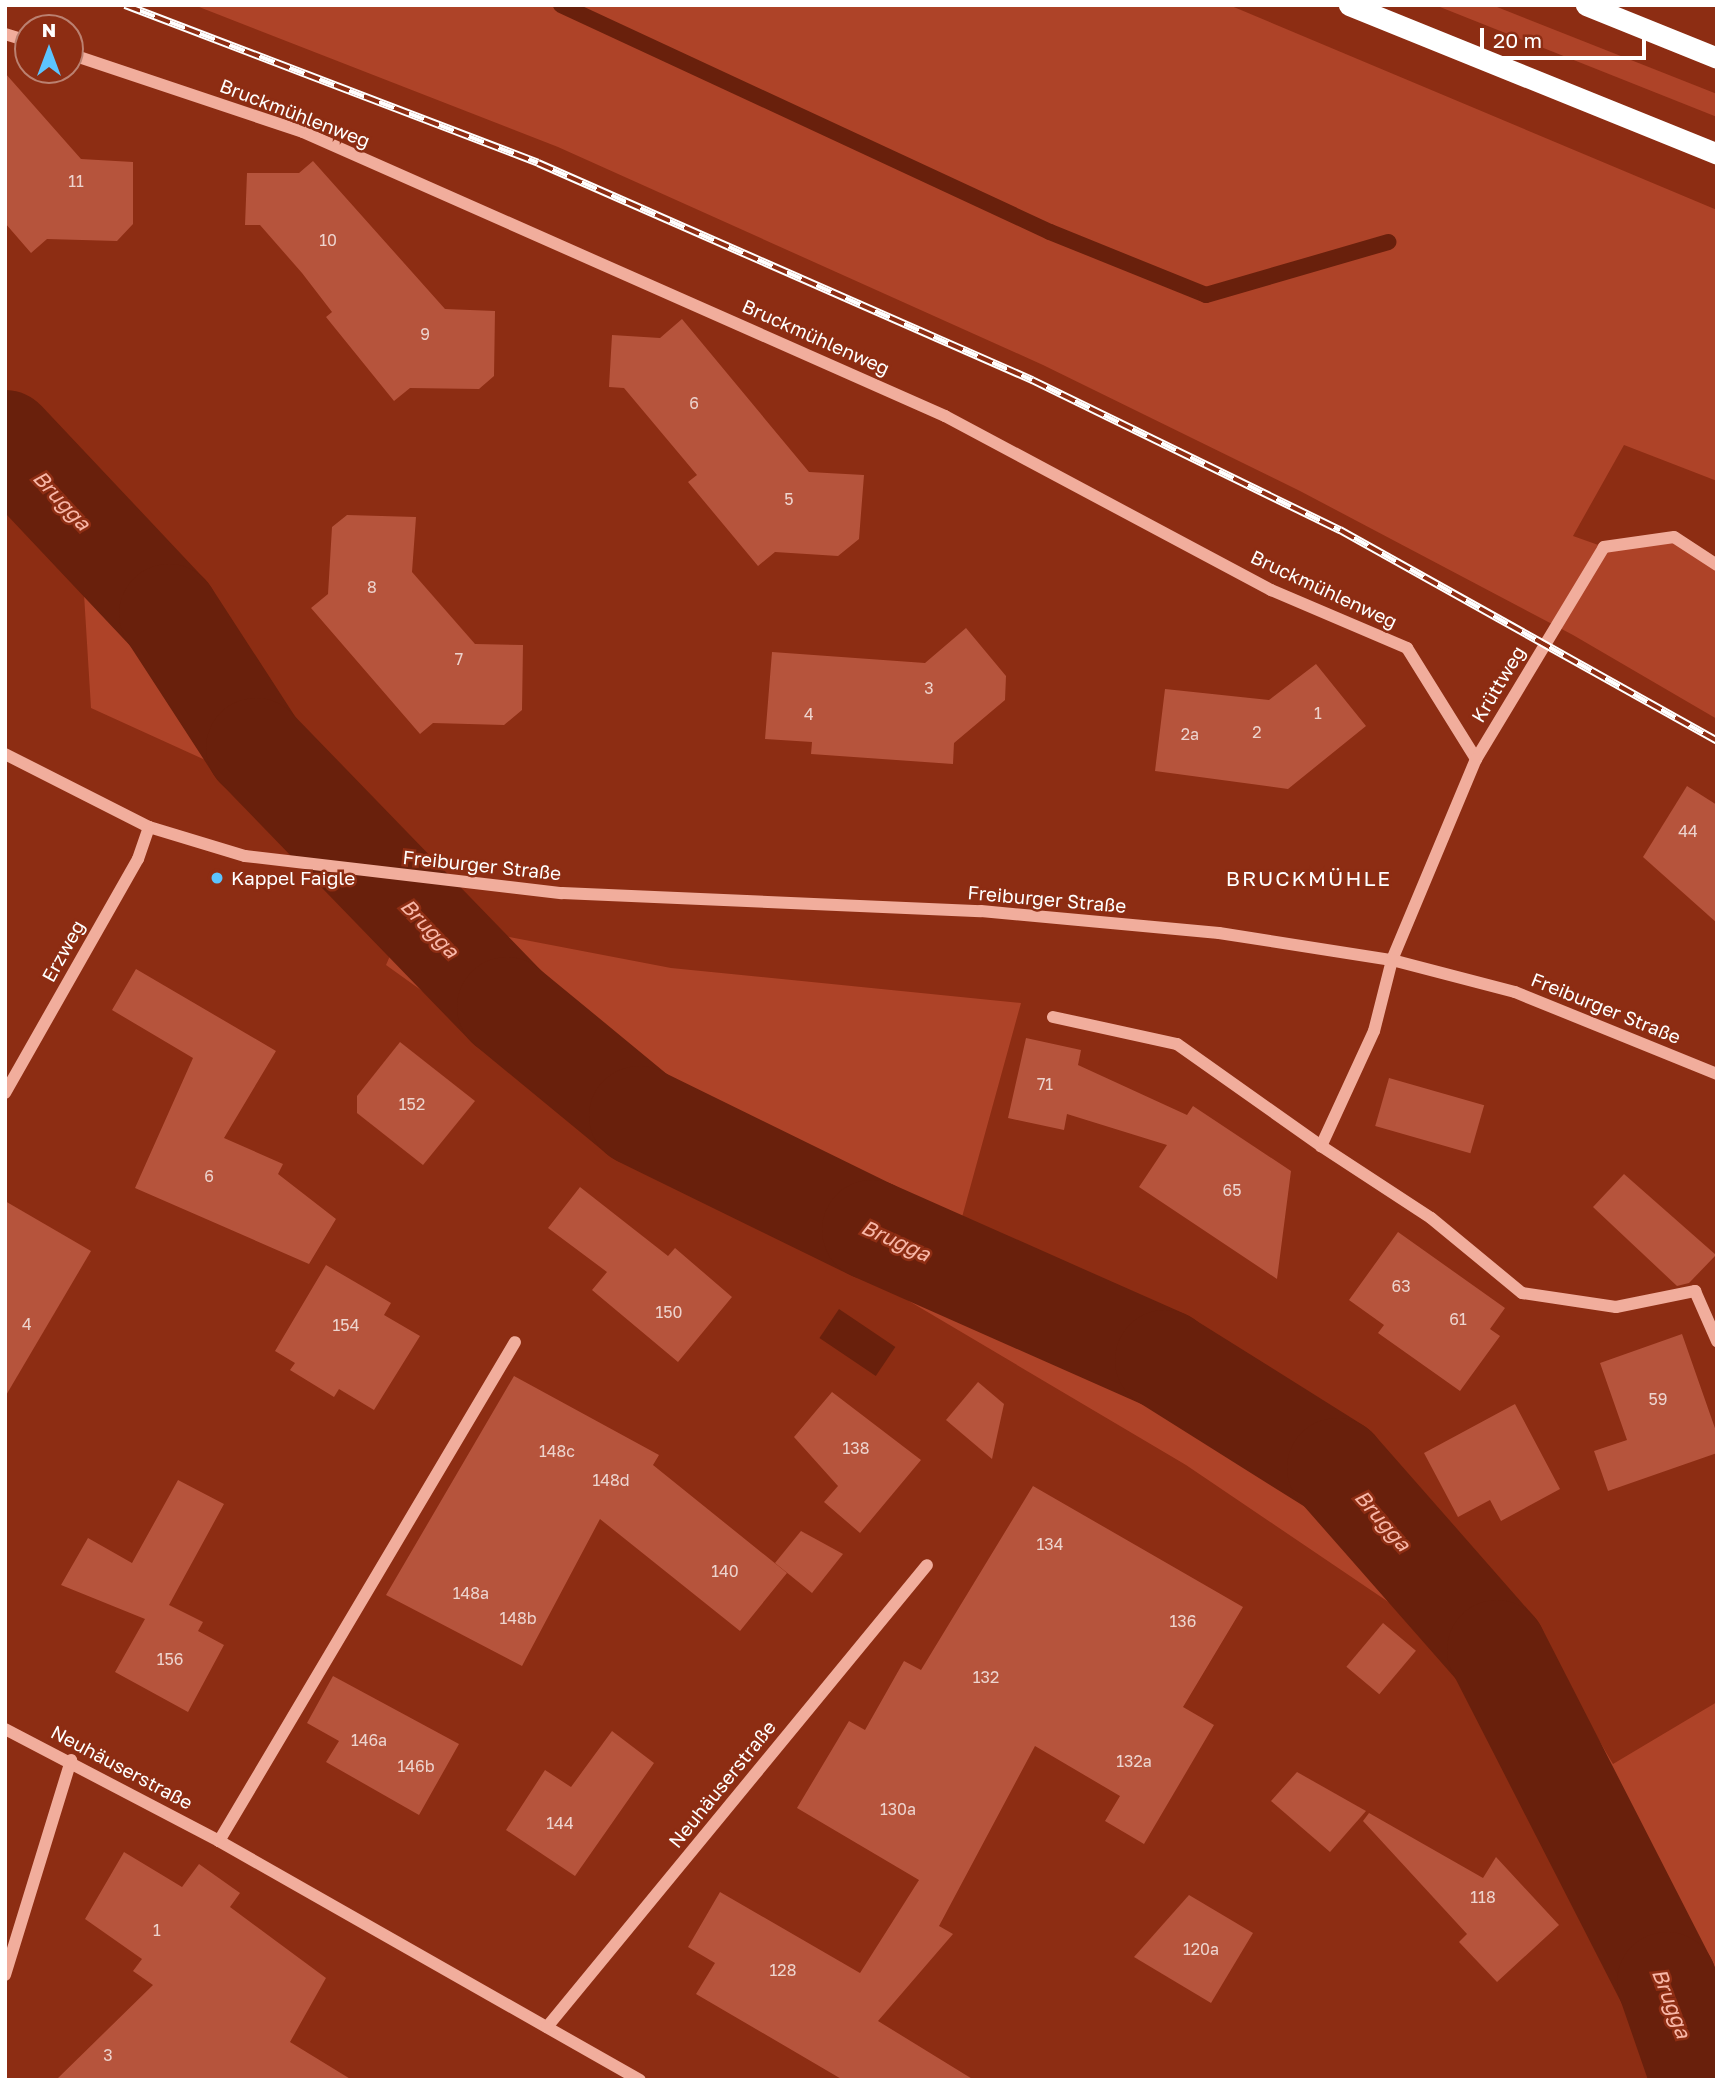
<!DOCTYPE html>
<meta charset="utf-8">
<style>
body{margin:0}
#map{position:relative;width:1722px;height:2085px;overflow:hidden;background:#8d2d13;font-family:"Golos Text",sans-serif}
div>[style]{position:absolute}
.green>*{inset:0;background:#ae4328}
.water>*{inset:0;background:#69200c;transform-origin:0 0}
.stream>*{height:16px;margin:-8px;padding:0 8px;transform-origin:8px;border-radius:8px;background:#69200c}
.river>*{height:100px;margin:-50px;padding:0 50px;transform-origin:50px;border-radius:50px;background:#69200c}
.building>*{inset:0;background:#b6543c;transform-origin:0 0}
.minor>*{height:12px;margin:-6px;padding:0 6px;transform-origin:6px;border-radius:6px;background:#f1ad9c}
.highway>*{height:21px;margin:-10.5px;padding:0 10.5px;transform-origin:10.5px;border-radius:10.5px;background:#fff}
.rail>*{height:8px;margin-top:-4px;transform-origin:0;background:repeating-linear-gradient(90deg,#8d2d13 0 16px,#fff 0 32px);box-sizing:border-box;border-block:2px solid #fff}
.dots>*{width:19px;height:19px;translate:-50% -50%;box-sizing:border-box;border:4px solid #8d2d13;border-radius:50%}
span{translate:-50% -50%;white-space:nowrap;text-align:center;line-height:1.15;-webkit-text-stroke:5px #8d2d13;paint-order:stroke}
.number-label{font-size:16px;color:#edd4ce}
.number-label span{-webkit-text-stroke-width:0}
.street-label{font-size:19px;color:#fff}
.poi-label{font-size:19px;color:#fff}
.left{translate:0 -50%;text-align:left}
.water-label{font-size:21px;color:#f8b7a8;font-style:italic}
.neighbourhood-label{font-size:21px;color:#fff;letter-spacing:2px}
.frame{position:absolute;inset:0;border:7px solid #fff;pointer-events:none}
.north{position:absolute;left:14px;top:14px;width:70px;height:70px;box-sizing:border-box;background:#8d2d13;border:2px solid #bb8171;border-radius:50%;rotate:0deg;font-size:19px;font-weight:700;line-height:28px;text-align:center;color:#fff}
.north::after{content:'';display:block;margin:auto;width:24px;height:32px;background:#5cc4ff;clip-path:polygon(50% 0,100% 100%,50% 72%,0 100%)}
.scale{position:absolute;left:1480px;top:28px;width:166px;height:32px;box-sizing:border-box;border:4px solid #fff;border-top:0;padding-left:9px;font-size:21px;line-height:24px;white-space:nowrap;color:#fff;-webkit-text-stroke:5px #8d2d13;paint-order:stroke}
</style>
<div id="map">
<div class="green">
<i style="clip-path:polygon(194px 5px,1229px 5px,1717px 210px,1717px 481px,1624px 445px,1573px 536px,1604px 547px,1674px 537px,1717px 565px,1717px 719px,1573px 635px,1300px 491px,1043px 365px,558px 147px)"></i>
<i style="clip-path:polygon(1435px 5px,1492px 5px,1717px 94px,1717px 117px)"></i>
<i style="clip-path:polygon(5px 412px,133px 537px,327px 772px,360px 798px,258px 784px,91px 708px,83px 578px,5px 491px)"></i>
<i style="clip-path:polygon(403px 926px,499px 935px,671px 968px,1021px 1003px,959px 1228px,1131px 1301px,1262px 1375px,1355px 1451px,1483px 1576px,1570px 1691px,1613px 1764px,1717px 1702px,1717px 2080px,1654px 2080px,1606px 1946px,1470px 1683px,1418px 1622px,1186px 1465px,598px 1117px,386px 965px)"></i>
</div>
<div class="water">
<i style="left:839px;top:1309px;width:68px;height:35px;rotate:34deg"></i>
</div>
<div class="stream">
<i style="left:561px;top:5px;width:539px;rotate:24.9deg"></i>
<i style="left:1050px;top:232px;width:168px;rotate:22deg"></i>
<i style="left:1206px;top:295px;width:190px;rotate:-16.2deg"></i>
</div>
<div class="river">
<i style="left:5px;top:440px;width:239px;rotate:46.7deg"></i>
<i style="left:169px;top:614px;width:160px;rotate:57deg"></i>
<i style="left:256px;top:748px;width:361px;rotate:45.9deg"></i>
<i style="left:507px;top:1007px;width:171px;rotate:39.5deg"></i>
<i style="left:639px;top:1116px;width:259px;rotate:26.1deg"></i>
<i style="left:872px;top:1230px;width:321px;rotate:23.9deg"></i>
<i style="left:1165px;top:1360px;width:203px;rotate:32.1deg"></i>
<i style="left:1337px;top:1468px;width:242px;rotate:48.7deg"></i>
<i style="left:1497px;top:1650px;width:373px;rotate:62.9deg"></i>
<i style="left:1667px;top:1982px;width:104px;rotate:70.9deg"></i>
</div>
<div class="building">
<i style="clip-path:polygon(5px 73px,81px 159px,133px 162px,133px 224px,117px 241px,47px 239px,31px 253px,5px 223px)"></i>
<i style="clip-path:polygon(313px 161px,445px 309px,495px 311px,494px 376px,479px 389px,410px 388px,394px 401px,326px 317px,332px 312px,302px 273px,260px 225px,245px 225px,247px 173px,299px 173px)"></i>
<i style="clip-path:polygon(682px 319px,809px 472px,864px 475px,859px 539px,838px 556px,775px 552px,758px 566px,688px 482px,697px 475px,624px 388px,609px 387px,612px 335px,660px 338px)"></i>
<i style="clip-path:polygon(347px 515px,416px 517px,412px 572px,475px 644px,523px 645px,522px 710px,504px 725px,433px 723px,420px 734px,311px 608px,328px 594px,332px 527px)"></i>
<i style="clip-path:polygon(966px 628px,1006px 676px,1005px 700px,954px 743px,953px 764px,811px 754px,812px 742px,765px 739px,772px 652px,925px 663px)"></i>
<i style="clip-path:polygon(1316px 664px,1366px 726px,1288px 789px,1155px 771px,1165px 689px,1269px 700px)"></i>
<i style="clip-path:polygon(1687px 786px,1717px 805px,1717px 923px,1643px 857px)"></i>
<i style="clip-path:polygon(136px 969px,276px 1051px,224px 1138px,283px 1164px,278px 1174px,336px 1219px,309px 1264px,135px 1188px,193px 1058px,112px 1010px)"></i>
<i style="clip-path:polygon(1026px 1038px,1081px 1050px,1078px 1065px,1187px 1115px,1193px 1106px,1291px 1171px,1277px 1279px,1139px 1187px,1167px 1145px,1067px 1114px,1064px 1130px,1008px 1118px)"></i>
<i style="clip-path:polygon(400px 1042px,475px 1101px,423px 1165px,357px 1113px,357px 1096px)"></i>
<i style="left:1389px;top:1078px;width:99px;height:50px;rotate:16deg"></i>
<i style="clip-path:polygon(1624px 1174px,1716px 1255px,1689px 1283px,1677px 1286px,1593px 1207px)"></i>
<i style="clip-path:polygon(580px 1187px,668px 1256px,675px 1248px,732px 1297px,678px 1362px,592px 1290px,607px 1272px,548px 1228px)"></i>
<i style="clip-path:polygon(5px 1201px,91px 1251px,5px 1397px)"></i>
<i style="clip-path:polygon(1398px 1232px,1505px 1308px,1490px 1329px,1500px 1336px,1460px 1391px,1378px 1333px,1384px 1325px,1349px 1300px)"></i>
<i style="clip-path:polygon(326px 1265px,391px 1303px,384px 1315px,420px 1336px,374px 1410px,339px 1389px,334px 1397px,290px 1370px,295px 1363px,275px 1351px)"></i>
<i style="clip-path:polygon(1682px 1334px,1717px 1434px,1717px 1453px,1608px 1491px,1594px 1451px,1627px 1440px,1600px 1363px)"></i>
<i style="clip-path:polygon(514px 1376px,659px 1455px,653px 1465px,787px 1573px,740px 1631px,600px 1519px,522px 1666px,386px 1595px)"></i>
<i style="clip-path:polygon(978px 1382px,1004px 1404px,992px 1459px,946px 1420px)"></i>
<i style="clip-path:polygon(832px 1392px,921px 1460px,860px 1533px,824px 1502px,838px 1486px,794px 1437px)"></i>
<i style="clip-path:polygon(1515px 1404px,1560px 1489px,1501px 1521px,1490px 1500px,1458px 1517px,1424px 1453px)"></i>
<i style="clip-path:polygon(178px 1480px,224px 1504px,169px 1605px,203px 1622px,198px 1631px,224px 1645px,188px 1712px,115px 1672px,145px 1619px,61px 1585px,88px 1538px,132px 1563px)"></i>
<i style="clip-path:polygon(1033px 1486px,1243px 1607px,1183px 1707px,1214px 1725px,1144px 1844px,1105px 1821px,1120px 1796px,1035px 1746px,939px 1926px,953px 1934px,878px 2021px,974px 2080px,843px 2080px,696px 1994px,715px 1963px,688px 1947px,720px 1892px,860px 1973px,919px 1880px,797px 1808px,849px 1721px,865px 1730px,904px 1661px,921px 1670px)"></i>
<i style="clip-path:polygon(801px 1531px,843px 1554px,812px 1593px,775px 1563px)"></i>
<i style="left:1383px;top:1623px;width:43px;height:57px;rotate:40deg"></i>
<i style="clip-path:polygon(333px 1676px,459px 1744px,419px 1815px,326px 1762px,339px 1741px,307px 1723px)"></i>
<i style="clip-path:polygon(612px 1731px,654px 1763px,575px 1876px,506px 1830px,545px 1770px,571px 1787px)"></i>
<i style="clip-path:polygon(1297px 1772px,1366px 1811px,1330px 1852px,1271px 1801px)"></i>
<i style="clip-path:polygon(1369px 1813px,1483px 1878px,1496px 1857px,1559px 1925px,1497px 1982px,1459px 1942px,1467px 1934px,1363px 1821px)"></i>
<i style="clip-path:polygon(124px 1852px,182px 1887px,199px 1864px,240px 1893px,230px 1907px,326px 1978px,290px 2042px,352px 2080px,56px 2080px,153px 1985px,133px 1971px,142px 1959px,85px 1919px)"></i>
<i style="clip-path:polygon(1189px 1895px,1253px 1933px,1211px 2003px,1134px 1957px)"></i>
</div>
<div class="minor">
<i style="left:5px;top:34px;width:24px;rotate:17deg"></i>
<i style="left:70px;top:54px;width:246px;rotate:18.5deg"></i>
<i style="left:303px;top:132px;width:702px;rotate:23.86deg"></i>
<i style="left:945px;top:416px;width:370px;rotate:28.1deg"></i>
<i style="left:1271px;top:590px;width:148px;rotate:23.1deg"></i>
<i style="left:1407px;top:648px;width:131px;rotate:58.1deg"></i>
<i style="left:1717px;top:565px;width:51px;rotate:-146.9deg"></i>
<i style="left:1674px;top:537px;width:71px;rotate:171.9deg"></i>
<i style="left:1604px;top:547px;width:248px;rotate:121.1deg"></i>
<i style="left:1476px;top:759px;width:218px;rotate:112.7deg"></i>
<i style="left:1392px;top:960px;width:73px;rotate:104.2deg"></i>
<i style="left:1374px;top:1031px;width:127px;rotate:114.7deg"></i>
<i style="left:1321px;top:1146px;width:131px;rotate:33.2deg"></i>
<i style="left:1431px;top:1218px;width:118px;rotate:39.5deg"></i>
<i style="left:1522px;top:1293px;width:95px;rotate:8.5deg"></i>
<i style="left:1616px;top:1307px;width:81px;rotate:-11.4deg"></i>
<i style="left:1695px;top:1291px;width:55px;rotate:66.3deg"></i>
<i style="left:5px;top:754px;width:161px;rotate:26.9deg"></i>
<i style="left:149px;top:827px;width:100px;rotate:16.8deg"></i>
<i style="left:245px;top:856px;width:319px;rotate:6.7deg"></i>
<i style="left:562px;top:893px;width:419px;rotate:2.5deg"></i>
<i style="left:981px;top:911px;width:239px;rotate:5.3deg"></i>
<i style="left:1219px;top:933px;width:175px;rotate:8.9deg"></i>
<i style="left:1392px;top:960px;width:127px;rotate:14.6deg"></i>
<i style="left:1515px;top:992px;width:218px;rotate:22.1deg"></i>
<i style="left:1053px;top:1017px;width:127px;rotate:12.3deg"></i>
<i style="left:1177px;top:1044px;width:176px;rotate:35.3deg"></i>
<i style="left:5px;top:1093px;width:269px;rotate:-60.4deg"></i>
<i style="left:138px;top:859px;width:34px;rotate:-71deg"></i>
<i style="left:5px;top:1729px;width:242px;rotate:27.6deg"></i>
<i style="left:219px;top:1841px;width:484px;rotate:29.6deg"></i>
<i style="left:219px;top:1841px;width:580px;rotate:-59.32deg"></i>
<i style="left:5px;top:1975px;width:225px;rotate:-72.9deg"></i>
<i style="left:547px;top:2027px;width:598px;rotate:-50.56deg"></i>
</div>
<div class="highway">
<i style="left:1349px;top:5px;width:397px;rotate:22deg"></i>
<i style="left:1586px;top:5px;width:141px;rotate:22deg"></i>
</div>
<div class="rail">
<i style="left:125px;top:5px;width:442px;rotate:20.9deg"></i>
<i style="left:538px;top:163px;width:540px;rotate:23.71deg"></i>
<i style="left:1032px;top:380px;width:343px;rotate:26deg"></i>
<i style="left:1340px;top:530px;width:432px;rotate:29.2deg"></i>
</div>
<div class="dots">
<i style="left:217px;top:878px;background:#5cc4ff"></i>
</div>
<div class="number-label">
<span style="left:76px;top:181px">11</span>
<span style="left:328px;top:240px">10</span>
<span style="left:425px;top:334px">9</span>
<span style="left:694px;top:403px">6</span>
<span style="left:789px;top:499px">5</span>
<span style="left:372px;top:587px">8</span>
<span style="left:459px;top:659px">7</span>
<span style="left:929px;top:688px">3</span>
<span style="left:1318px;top:713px">1</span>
<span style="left:809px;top:714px">4</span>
<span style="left:1257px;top:732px">2</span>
<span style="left:1190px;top:734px">2a</span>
<span style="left:1688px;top:831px">44</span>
<span style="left:1045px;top:1084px">71</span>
<span style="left:412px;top:1104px">152</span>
<span style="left:209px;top:1176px">6</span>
<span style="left:1232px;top:1190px">65</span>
<span style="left:1401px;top:1286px">63</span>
<span style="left:669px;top:1312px">150</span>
<span style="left:1458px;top:1319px">61</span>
<span style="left:27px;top:1324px">4</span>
<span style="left:346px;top:1325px">154</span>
<span style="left:1658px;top:1399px">59</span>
<span style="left:856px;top:1448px">138</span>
<span style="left:557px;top:1451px">148c</span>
<span style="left:611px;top:1480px">148d</span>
<span style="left:1050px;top:1544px">134</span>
<span style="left:725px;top:1571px">140</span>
<span style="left:471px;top:1593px">148a</span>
<span style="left:518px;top:1618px">148b</span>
<span style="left:1183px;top:1621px">136</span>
<span style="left:170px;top:1659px">156</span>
<span style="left:986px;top:1677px">132</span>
<span style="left:369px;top:1740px">146a</span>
<span style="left:1134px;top:1761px">132a</span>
<span style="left:416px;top:1766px">146b</span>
<span style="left:898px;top:1809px">130a</span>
<span style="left:560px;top:1823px">144</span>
<span style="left:1483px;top:1897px">118</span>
<span style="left:157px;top:1930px">1</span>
<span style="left:1201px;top:1949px">120a</span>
<span style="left:783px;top:1970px">128</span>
<span style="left:108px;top:2055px">3</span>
</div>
<div class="street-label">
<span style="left:295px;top:113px;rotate:21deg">Bruckmühlenweg</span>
<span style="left:816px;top:337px;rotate:24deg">Bruckmühlenweg</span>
<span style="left:1324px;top:589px;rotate:25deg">Bruckmühlenweg</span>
<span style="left:1498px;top:684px;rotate:-59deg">Krüttweg</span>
<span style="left:482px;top:865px;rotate:6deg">Freiburger Straße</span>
<span style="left:1047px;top:899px;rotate:5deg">Freiburger Straße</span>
<span style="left:63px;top:951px;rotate:-61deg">Erzweg</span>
<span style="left:1606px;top:1008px;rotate:22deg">Freiburger Straße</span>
<span style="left:122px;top:1767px;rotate:28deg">Neuhäuserstraße</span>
<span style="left:722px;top:1784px;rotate:-51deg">Neuhäuserstraße</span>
</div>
<div class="poi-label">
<span class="left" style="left:231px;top:878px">Kappel Faigle</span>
</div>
<div class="water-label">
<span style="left:62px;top:500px;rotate:47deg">Brugga</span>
<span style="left:430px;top:928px;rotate:46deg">Brugga</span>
<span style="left:896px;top:1240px;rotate:24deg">Brugga</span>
<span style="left:1383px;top:1520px;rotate:49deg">Brugga</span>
<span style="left:1672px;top:2003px;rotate:69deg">Brugga</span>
</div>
<div class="neighbourhood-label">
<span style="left:1309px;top:878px">BRUCKMÜHLE</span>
</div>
<div class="frame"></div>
<div class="north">N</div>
<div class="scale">20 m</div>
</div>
